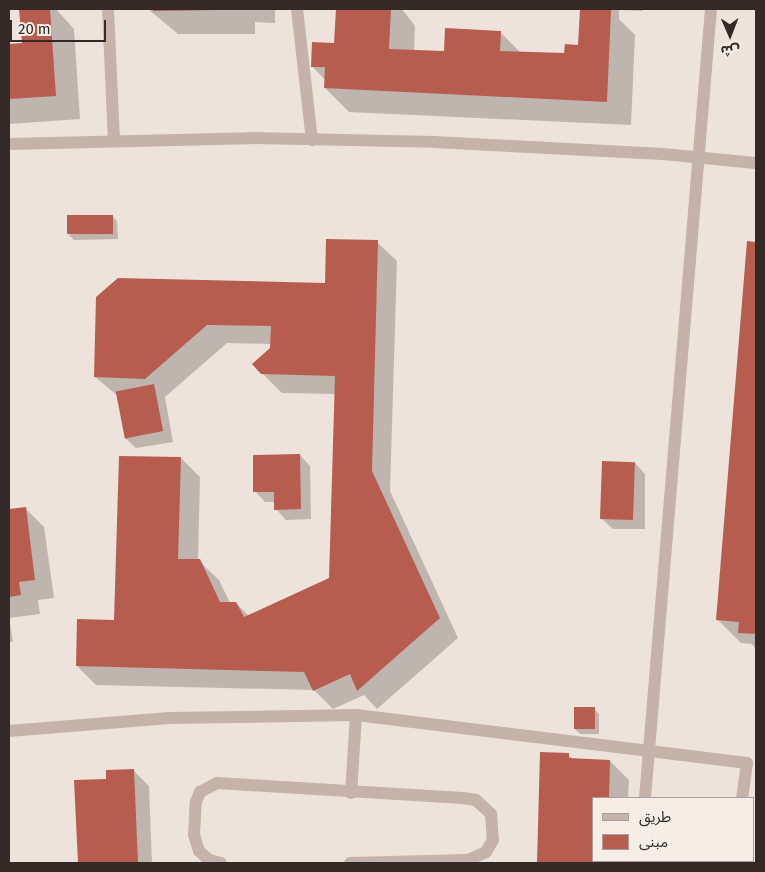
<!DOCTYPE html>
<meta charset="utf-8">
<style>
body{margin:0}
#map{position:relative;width:765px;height:872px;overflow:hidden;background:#eee3db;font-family:"Fira Sans","Noto Sans Arabic",sans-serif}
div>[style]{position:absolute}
.shadow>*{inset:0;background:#0003}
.building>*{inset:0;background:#b75d50;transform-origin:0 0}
.lane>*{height:12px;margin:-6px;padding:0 6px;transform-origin:6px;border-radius:6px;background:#c5b2a8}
.street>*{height:12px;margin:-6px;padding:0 6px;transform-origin:6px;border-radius:6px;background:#c5b2a8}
span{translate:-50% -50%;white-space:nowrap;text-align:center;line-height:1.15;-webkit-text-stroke:5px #f6ede7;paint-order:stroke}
.frame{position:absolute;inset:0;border:10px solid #332a28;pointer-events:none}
.legend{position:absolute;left:592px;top:797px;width:162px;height:65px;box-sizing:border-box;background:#f6ede7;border:1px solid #a89f9b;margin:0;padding:6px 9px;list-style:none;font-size:15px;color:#332a28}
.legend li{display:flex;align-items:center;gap:10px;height:25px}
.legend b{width:25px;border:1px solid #a89f9b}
.north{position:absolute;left:705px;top:10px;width:50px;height:50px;-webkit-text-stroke:4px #f6ede7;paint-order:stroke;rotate:179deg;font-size:14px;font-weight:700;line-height:20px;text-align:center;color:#332a28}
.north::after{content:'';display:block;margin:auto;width:18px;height:22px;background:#332a28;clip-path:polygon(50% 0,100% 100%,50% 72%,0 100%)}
.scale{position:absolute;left:10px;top:20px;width:96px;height:22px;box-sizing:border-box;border:2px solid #332a28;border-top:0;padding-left:6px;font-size:15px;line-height:18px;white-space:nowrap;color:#332a28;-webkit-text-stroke:4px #f6ede7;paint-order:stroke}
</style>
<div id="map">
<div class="shadow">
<i style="clip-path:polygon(20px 9px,56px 9px,74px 29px,80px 119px,9px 124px,9px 55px,23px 44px)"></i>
<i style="clip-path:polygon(148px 9px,275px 9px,275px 23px,255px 22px,255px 34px,178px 34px)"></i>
<i style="clip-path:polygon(337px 9px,402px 9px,415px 26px,414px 51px,445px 53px,500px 32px,521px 53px,565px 55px,579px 47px,581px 9px,643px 9px,642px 11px,619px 10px,619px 19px,635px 35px,631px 125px,349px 112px,325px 88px,325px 80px,312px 66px,335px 44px)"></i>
<i style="clip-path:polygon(112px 216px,117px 221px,118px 239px,74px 240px,69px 235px)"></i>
<i style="clip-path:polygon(377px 242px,397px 261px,390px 491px,458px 638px,377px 709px,364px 695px,333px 709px,314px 690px,96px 685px,77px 666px,115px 621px,181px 458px,200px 477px,198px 560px,219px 580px,230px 603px,236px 603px,249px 616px,330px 579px,336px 394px,282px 393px,262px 373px,271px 344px,227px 343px,165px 397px,173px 442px,136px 448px,125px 438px,118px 396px,95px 377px,97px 298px,326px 285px)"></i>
<i style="clip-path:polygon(749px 243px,756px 243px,756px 633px,748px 632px,756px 635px,756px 649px,752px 644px,741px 643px,717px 619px)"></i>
<i style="clip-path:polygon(300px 455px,310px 466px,311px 519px,286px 520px,276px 509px,275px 502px,265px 502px,255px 491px)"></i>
<i style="clip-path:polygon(635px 463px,645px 474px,645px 529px,613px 529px,602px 519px)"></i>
<i style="clip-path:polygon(25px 508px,44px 527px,54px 598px,38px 600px,40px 614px,9px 618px,13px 642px,9px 642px,9px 510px)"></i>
<i style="clip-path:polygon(594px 709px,599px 714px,599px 734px,580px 734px,575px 729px)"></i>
<i style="clip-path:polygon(542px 753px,568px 754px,574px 760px,610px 761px,629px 780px,628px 798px,594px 798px,594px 861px,626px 863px,538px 863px)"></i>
<i style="clip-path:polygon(133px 770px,149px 786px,152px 863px,79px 863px,76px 781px,108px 780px)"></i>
</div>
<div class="building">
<i style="clip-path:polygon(19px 9px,50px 9px,56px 96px,9px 99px,9px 44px,22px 43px)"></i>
<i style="clip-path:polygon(153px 9px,219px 9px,219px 10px,153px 11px)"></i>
<i style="clip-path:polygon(336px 9px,391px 9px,389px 49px,444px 51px,445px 28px,501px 31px,500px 51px,564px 53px,565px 44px,578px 45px,580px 9px,611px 10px,607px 102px,324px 88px,325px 67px,311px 67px,312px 42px,334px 43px)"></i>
<i style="left:113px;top:215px;width:19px;height:46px;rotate:90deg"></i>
<i style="clip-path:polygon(326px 239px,378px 240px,372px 471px,440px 618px,357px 691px,350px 674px,313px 691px,304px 672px,76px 666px,77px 619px,114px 620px,119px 456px,181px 457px,178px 559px,200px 559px,220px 602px,236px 602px,244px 617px,329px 578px,335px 376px,261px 374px,252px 364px,270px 348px,271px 326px,207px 325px,145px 379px,94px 377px,96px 297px,118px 278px,325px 283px)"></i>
<i style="clip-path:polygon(747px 241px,756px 242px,756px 634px,738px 633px,739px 622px,716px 620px)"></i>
<i style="left:154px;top:384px;width:48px;height:39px;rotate:79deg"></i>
<i style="clip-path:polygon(300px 454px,301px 509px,274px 510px,274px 492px,253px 492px,253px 455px)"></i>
<i style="left:602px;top:461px;width:33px;height:58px;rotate:2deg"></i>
<i style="clip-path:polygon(26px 507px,35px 580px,19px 582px,21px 595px,9px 597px,9px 509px)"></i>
<i style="left:574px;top:707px;width:21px;height:22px"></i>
<i style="clip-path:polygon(540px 752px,569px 753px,569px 758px,610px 760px,609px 798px,594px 798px,594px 861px,607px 863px,537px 863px)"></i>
<i style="clip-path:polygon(134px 769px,138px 863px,78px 863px,74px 780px,106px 779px,106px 770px)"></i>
</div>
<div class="lane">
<i style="left:351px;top:793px;width:78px;rotate:-86.3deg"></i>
<i style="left:221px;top:863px;width:12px;rotate:-166deg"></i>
<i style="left:209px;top:860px;width:13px;rotate:-138deg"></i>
<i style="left:199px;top:851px;width:17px;rotate:-107deg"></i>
<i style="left:194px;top:835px;width:33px;rotate:-87deg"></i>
<i style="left:196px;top:802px;width:11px;rotate:-68deg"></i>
<i style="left:200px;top:792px;width:19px;rotate:-28deg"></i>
<i style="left:217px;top:783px;width:246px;rotate:3.5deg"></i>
<i style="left:463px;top:798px;width:13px;rotate:9deg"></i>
<i style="left:476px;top:800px;width:21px;rotate:43deg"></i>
<i style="left:491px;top:814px;width:26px;rotate:86deg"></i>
<i style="left:493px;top:840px;width:14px;rotate:120deg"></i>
<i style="left:486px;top:852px;width:20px;rotate:156deg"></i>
<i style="left:468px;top:860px;width:118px;rotate:178.5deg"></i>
</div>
<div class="street">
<i style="left:108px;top:9px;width:131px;rotate:87.4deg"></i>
<i style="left:297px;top:9px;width:132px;rotate:83.5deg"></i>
<i style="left:9px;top:144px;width:240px;rotate:-1.4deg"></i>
<i style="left:249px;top:138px;width:185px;rotate:1.2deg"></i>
<i style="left:434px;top:142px;width:229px;rotate:3deg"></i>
<i style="left:663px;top:154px;width:93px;rotate:5.5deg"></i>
<i style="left:9px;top:731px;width:161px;rotate:-4.6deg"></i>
<i style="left:169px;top:718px;width:187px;rotate:-0.9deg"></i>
<i style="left:356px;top:715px;width:394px;rotate:7deg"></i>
<i style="left:747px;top:763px;width:35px;rotate:98deg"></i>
<i style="left:645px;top:798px;width:792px;rotate:-85.22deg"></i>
<i style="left:640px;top:863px;width:2px;rotate:-90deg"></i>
<i style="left:732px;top:863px;width:2px;rotate:-63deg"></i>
</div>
<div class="frame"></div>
<ul class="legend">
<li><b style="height:6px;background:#c5b2a8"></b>طريق</li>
<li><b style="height:14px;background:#b75d50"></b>مبنى</li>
</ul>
<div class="north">ش</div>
<div class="scale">20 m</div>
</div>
